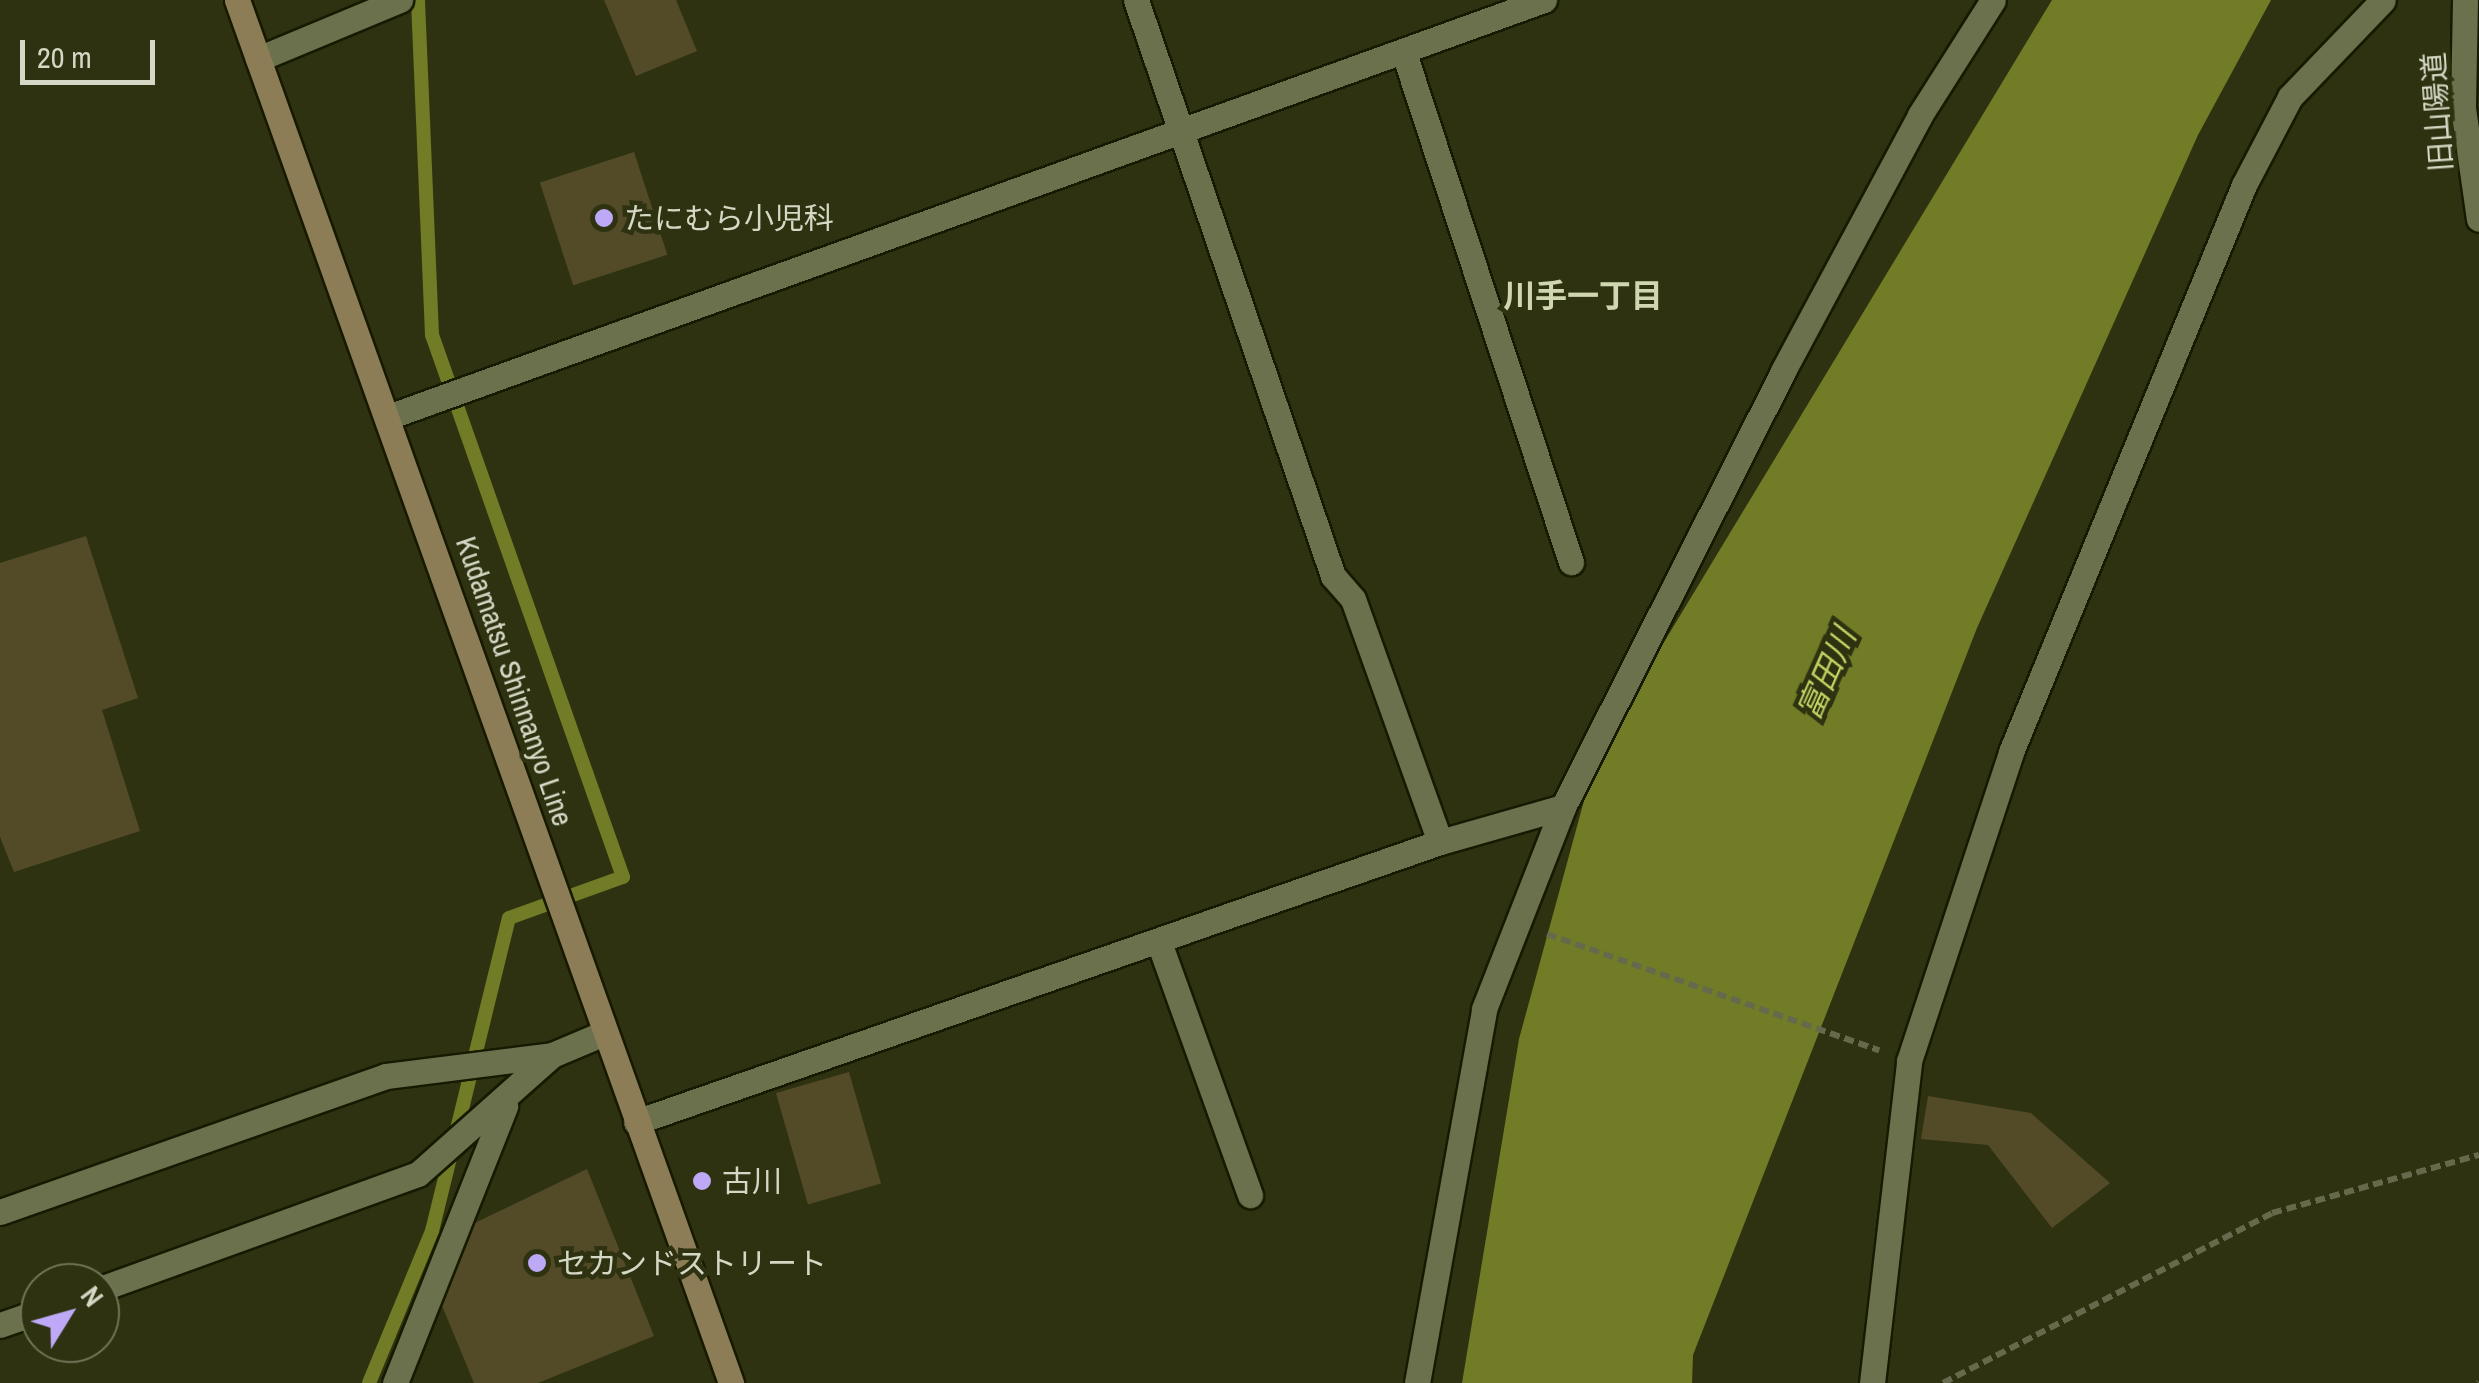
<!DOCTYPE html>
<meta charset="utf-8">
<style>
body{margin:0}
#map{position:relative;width:2479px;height:1383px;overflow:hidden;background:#2e3210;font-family:"Archivo Narrow","Noto Sans JP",sans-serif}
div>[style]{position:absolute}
.water>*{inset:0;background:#727b26}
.stream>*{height:14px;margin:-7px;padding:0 7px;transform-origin:7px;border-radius:7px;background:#727b26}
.building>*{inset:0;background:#534a27;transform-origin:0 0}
.path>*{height:6px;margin-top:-3px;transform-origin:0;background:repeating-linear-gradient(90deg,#666a4c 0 10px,transparent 0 15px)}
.roads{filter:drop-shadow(2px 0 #161a00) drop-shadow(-2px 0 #161a00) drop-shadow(0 2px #161a00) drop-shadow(0 -2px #161a00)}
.minor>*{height:25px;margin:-12.5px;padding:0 12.5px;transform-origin:12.5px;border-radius:12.5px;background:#6b714d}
.tertiary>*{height:25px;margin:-12.5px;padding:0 12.5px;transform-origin:12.5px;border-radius:12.5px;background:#6b714d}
.secondary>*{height:25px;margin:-12.5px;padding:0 12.5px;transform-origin:12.5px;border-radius:12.5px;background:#8d7d57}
.dots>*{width:28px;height:28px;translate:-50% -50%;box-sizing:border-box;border:5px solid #2e3210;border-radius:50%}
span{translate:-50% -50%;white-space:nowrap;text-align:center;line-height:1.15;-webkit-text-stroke:9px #2e3210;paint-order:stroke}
.street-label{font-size:30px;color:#d4d8c4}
.poi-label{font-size:30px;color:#d4d8c4}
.left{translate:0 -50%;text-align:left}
.neighbourhood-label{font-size:32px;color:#d0d7b0;font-weight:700}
.water-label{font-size:32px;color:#c5d363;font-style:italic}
.north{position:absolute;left:20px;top:1263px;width:100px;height:100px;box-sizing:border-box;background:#2e3210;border:2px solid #707458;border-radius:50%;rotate:53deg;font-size:28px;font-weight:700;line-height:40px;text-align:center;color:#d4d8c4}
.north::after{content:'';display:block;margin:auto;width:35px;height:45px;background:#bda9f5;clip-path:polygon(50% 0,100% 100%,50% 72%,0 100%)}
.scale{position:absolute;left:20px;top:40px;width:135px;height:45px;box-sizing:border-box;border:5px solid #d4d8c4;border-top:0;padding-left:12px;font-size:30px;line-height:35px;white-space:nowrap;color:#d4d8c4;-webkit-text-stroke:8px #2e3210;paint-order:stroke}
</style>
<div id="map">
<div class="water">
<i style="clip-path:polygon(2052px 0,2271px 0,2198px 135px,1977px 628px,1693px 1355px,1692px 1383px,1462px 1383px,1519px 1039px,1597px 753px)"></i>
</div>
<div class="stream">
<i style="left:369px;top:1383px;width:165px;rotate:-67.5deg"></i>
<i style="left:432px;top:1231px;width:322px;rotate:-76.2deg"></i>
<i style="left:509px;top:918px;width:121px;rotate:-19.8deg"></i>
<i style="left:623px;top:877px;width:575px;rotate:-109.41deg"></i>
<i style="left:432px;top:335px;width:335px;rotate:-92.4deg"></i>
</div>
<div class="building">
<i style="clip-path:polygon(604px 0,676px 0,697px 51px,636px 76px)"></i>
<i style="left:634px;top:152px;width:108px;height:99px;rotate:72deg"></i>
<i style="clip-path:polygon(86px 536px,138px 698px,102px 710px,140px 831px,14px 872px,0 837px,0 563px)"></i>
<i style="left:849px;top:1072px;width:116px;height:76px;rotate:74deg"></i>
<i style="clip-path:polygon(1928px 1096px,2031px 1113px,2110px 1183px,2052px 1228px,1988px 1145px,1921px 1139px)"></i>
<i style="clip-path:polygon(587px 1169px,654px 1336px,538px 1383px,474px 1383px,438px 1296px,460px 1230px)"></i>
</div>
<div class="path">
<i style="left:1547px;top:934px;width:352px;rotate:19.3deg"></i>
<i style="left:1943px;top:1383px;width:370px;rotate:-27.3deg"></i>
<i style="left:2272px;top:1213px;width:215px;rotate:-15.7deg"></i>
<i style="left:2478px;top:1383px;width:1px;rotate:-45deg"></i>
</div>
<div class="roads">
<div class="minor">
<i style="left:1136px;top:0;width:609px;rotate:71.12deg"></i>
<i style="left:1333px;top:576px;width:30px;rotate:49deg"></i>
<i style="left:1353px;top:599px;width:258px;rotate:70.3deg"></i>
<i style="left:2465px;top:0;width:108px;rotate:91.1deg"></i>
<i style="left:2463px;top:108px;width:112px;rotate:81.8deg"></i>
<i style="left:1404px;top:53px;width:536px;rotate:71.84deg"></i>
<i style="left:258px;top:59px;width:154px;rotate:-22.6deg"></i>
<i style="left:388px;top:417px;width:1229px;rotate:-19.84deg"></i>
<i style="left:1160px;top:945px;width:266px;rotate:70.2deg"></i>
<i style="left:636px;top:1122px;width:851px;rotate:-19.2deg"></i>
<i style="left:1440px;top:842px;width:128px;rotate:-15.9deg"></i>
<i style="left:0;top:1212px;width:409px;rotate:-19.4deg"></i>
<i style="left:386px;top:1076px;width:167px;rotate:-7.2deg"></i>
<i style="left:100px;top:1289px;width:338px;rotate:-19.9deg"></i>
<i style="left:418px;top:1174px;width:179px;rotate:-41.6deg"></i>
<i style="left:0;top:1325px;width:42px;rotate:-19.3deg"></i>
<i style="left:395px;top:1383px;width:298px;rotate:-68.3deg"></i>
<i style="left:1417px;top:1383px;width:380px;rotate:-79.8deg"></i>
<i style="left:1484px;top:1009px;width:217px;rotate:-68.6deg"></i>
<i style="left:1563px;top:807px;width:488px;rotate:-63.2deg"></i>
<i style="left:1783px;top:371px;width:290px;rotate:-61.8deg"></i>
<i style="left:1920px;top:115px;width:136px;rotate:-57.6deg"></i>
<i style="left:1872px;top:1383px;width:324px;rotate:-83.4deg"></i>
<i style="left:1909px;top:1061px;width:325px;rotate:-71.7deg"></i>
<i style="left:2011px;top:752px;width:613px;rotate:-67.66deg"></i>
<i style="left:2244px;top:185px;width:99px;rotate:-62.4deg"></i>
<i style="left:2290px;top:97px;width:134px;rotate:-46.2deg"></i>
</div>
<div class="tertiary">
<i style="left:552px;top:1055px;width:56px;rotate:-22.9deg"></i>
</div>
<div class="secondary">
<i style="left:237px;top:0;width:1469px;rotate:70.34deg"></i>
</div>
</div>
<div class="dots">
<i style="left:604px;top:218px;background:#bda9f5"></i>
<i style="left:702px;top:1181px;background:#bda9f5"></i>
<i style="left:537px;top:1263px;background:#bda9f5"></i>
</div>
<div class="street-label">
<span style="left:2437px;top:112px;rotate:-94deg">旧山陽道</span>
<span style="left:515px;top:681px;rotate:71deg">Kudamatsu Shinnanyo Line</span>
</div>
<div class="poi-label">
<span class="left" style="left:624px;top:218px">たにむら小児科</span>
<span class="left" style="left:722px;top:1181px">古川</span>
<span class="left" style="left:557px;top:1263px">セカンドストリート</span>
</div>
<div class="neighbourhood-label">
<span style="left:1583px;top:296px">川手一丁目</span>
</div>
<div class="water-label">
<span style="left:1827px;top:674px;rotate:-66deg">富田川</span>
</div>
<div class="north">N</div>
<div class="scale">20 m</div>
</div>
